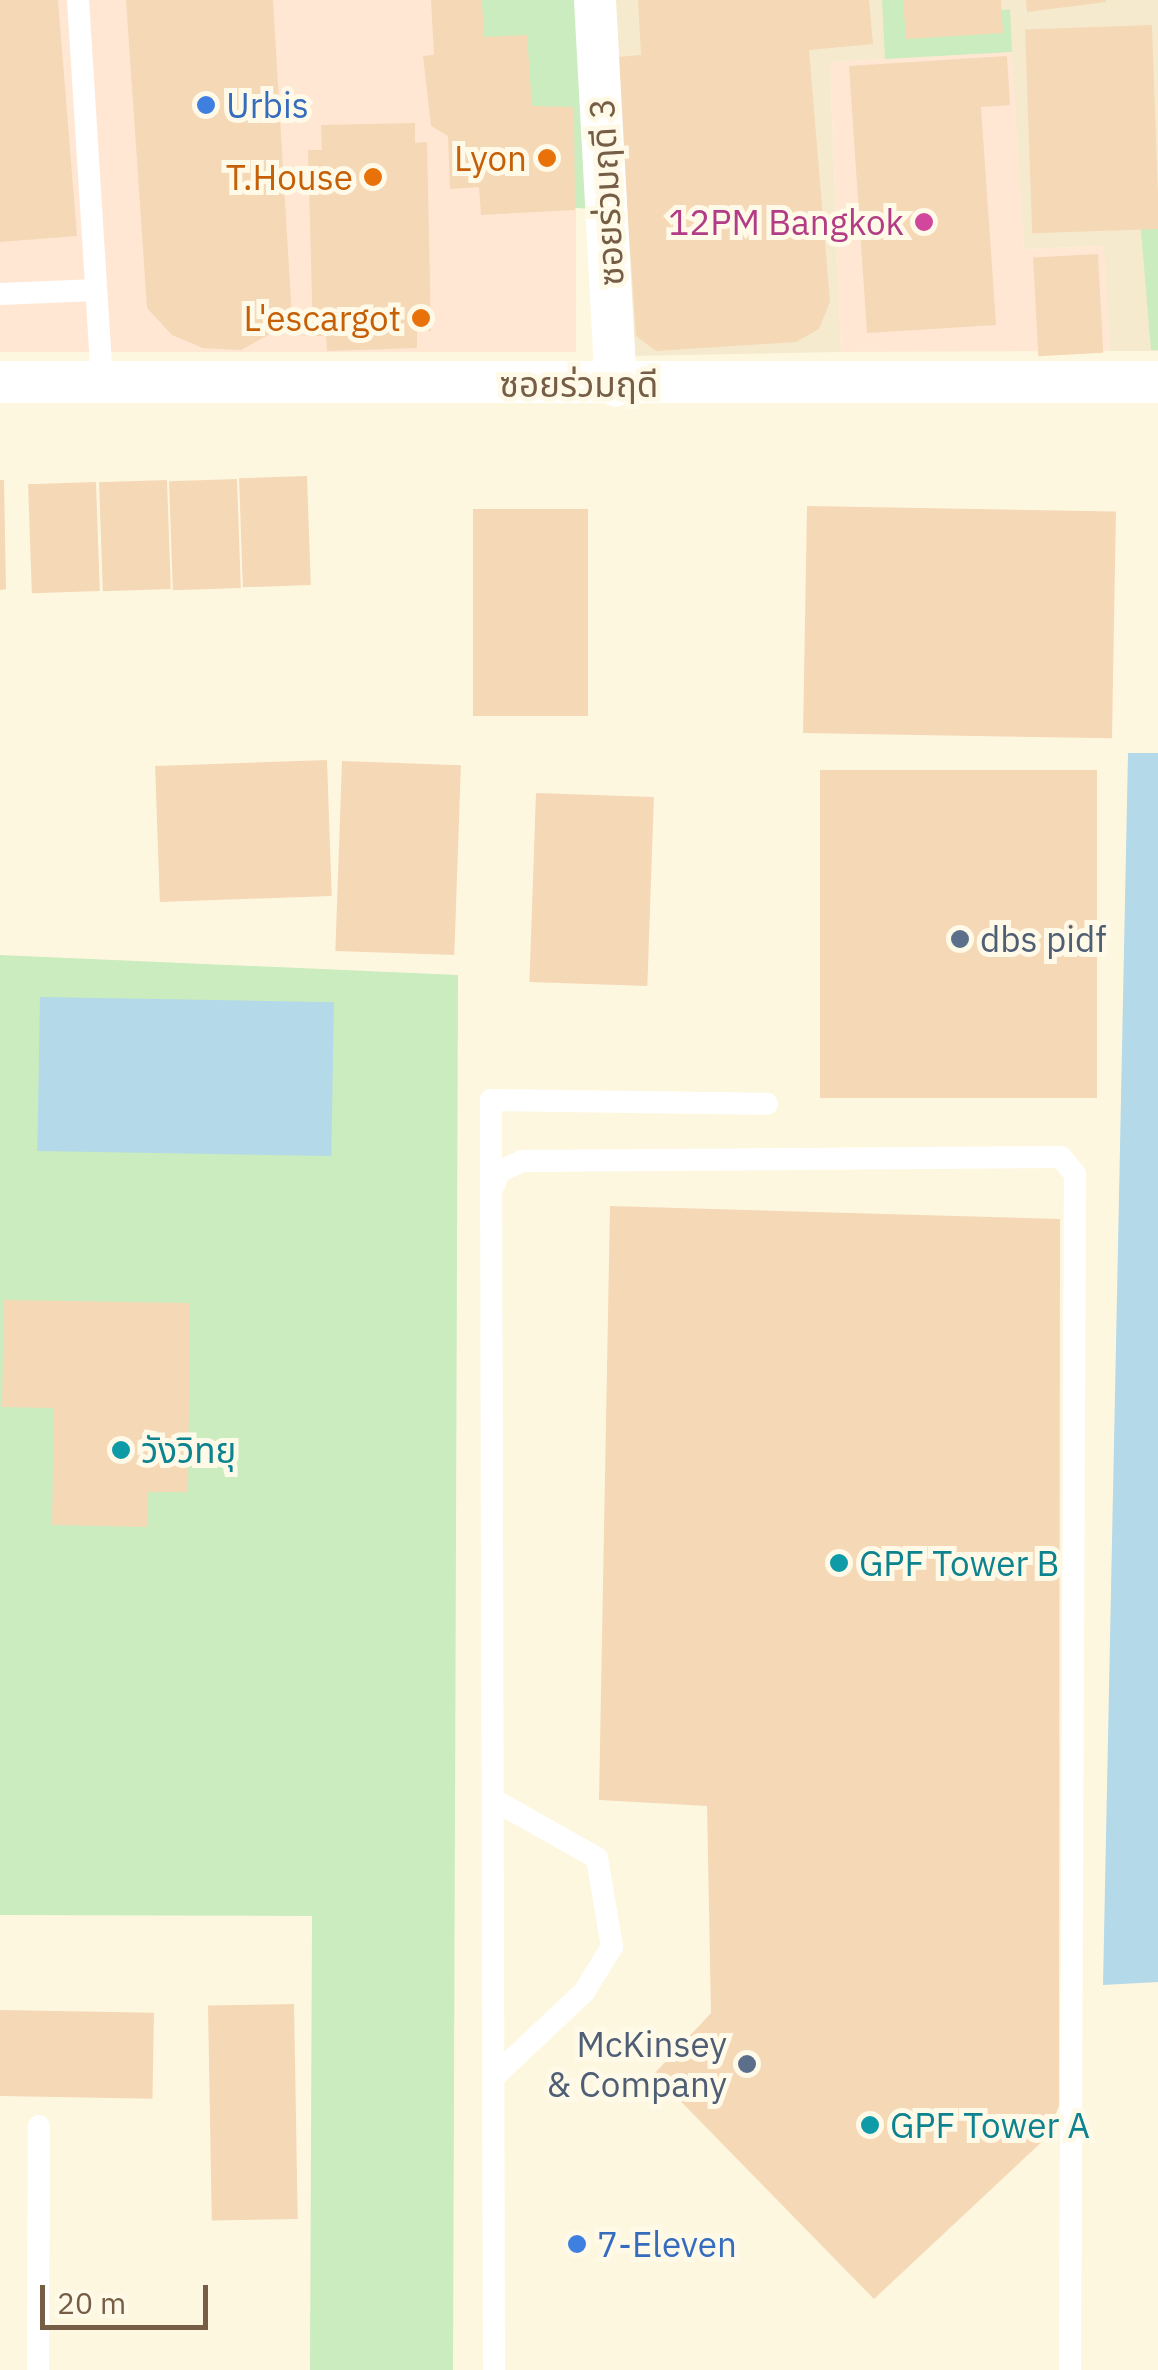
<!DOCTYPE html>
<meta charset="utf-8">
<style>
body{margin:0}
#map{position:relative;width:1158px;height:2370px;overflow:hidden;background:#fef7e0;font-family:"IBM Plex Sans","Noto Sans Thai",sans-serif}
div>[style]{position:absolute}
.residential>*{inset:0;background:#f6eace}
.commercial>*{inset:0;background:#ffe7d3;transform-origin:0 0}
.green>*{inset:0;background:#caecbe}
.water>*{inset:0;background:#b4d9e8;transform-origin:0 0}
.building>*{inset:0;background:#f5d8b6;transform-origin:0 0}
.lane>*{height:22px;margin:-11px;padding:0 11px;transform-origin:11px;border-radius:11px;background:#fff}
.street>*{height:42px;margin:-21px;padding:0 21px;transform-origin:21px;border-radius:21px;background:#fff}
.dots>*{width:28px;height:28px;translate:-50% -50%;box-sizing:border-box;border:5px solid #fff9e8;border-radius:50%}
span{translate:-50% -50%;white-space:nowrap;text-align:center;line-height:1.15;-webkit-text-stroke:10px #fff9e8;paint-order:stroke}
.shop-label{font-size:35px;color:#366cbe}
.left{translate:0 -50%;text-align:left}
.food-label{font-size:35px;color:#c56008}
.right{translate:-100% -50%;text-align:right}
.street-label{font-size:35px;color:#765e46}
.hotel-label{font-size:35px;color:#b23c85}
.service-label{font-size:35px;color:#4e5e75}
.culture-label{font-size:35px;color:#0d838f}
.scale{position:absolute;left:40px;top:2285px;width:168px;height:45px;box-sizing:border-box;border:5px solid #765e46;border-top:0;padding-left:12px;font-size:30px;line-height:35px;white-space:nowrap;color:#765e46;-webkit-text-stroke:8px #fff9e8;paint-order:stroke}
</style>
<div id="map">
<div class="residential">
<i style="clip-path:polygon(576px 0,1158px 0,1158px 351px,1110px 351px,1103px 246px,1024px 249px,1011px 52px,830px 62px,841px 352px,632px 356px)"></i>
</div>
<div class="commercial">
<i style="left:0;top:0;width:576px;height:352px"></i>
<i style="clip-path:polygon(1012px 52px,1024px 249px,1104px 246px,1110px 351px,841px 352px,830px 62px)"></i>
</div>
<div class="green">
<i style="clip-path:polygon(476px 0,576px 0,589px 209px,512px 202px)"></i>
<i style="clip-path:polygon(882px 0,953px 0,956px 16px,1010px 9px,1012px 52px,885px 59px)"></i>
<i style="clip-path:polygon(1140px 219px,1158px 219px,1158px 350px,1151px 350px)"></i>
<i style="clip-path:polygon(0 955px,458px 975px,453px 2370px,310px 2370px,312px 1916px,0 1915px)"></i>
</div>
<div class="water">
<i style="clip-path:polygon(1128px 753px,1158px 753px,1158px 1982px,1103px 1985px)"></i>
<i style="left:40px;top:997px;width:294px;height:154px;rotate:1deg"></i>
</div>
<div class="building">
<i style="clip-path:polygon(0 0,58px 0,77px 236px,0 242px)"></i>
<i style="clip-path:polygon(126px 0,273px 0,293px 335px,279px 329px,241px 350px,203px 348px,172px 335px,147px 308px)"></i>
<i style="clip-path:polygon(431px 0,482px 0,484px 37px,527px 35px,532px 106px,574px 107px,575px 210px,481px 215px,479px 187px,450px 189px,448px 136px,431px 126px,423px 56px,434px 55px)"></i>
<i style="clip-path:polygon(638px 0,869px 0,873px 44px,809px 50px,830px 302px,819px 329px,796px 342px,656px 351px,636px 336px,617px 57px,641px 55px)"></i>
<i style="clip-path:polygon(903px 0,1001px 0,1003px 33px,906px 39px)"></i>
<i style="clip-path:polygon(1026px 0,1106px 0,1106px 2px,1027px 12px)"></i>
<i style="left:1152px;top:25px;width:204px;height:127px;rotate:88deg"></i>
<i style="clip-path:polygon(1007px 56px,1010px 105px,981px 107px,996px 325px,867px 333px,849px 66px)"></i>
<i style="clip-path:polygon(415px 123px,415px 143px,427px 142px,431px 331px,417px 331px,417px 348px,327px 351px,326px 336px,313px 336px,308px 150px,322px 150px,321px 125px)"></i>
<i style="left:1098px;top:254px;width:99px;height:65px;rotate:87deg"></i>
<i style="left:307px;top:476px;width:109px;height:68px;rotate:88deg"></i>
<i style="left:237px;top:479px;width:109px;height:68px;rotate:88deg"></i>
<i style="clip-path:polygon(0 480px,4px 480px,6px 589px,0 590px)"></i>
<i style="left:167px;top:480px;width:109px;height:68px;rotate:88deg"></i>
<i style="left:96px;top:482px;width:109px;height:68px;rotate:88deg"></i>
<i style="left:807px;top:506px;width:309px;height:227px;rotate:1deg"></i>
<i style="left:473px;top:509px;width:115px;height:207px"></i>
<i style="left:327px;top:760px;width:136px;height:172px;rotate:88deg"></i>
<i style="left:342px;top:761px;width:119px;height:190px;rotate:2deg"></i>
<i style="left:820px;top:770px;width:277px;height:328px"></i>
<i style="left:536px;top:793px;width:118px;height:189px;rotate:2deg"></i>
<i style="clip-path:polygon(610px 1206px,1060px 1219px,1059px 2106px,1046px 2138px,874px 2299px,654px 2074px,711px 2013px,707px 1806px,599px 1800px)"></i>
<i style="clip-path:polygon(4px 1300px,190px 1303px,188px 1492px,148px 1492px,148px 1527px,52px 1525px,54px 1408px,2px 1407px)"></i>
<i style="left:294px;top:2004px;width:215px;height:86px;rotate:89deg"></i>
<i style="left:0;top:2010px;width:154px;height:86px;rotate:1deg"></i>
</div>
<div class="lane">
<i style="left:78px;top:0;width:384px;rotate:86.4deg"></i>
<i style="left:0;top:294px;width:96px;rotate:-2.4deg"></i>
<i style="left:492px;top:1189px;width:20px;rotate:-66deg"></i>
<i style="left:500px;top:1171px;width:24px;rotate:-24deg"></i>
<i style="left:522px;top:1161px;width:539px;rotate:-0.43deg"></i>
<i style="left:1061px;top:1157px;width:22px;rotate:51deg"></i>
<i style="left:1075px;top:1174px;width:1196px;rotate:90.24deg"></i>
<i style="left:494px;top:1800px;width:118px;rotate:29.4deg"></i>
<i style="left:597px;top:1858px;width:90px;rotate:80.4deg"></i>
<i style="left:612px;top:1947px;width:53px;rotate:121.9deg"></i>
<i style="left:584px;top:1992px;width:120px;rotate:136.7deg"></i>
<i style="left:38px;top:2370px;width:244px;rotate:-89.8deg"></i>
<i style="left:494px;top:2370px;width:1270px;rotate:-90.14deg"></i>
<i style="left:491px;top:1100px;width:276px;rotate:0.8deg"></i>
</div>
<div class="street">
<i style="left:595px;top:0;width:386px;rotate:86.9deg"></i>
<i style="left:0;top:382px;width:1158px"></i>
</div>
<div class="dots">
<i style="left:206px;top:105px;background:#3f7fe0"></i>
<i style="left:547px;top:158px;background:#e8710a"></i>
<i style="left:373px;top:177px;background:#e8710a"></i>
<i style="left:924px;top:222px;background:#d1479c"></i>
<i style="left:421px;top:318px;background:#e8710a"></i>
<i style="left:960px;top:939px;background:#5c6f8a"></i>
<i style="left:121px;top:1450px;background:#0f9aa8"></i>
<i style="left:839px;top:1563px;background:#0f9aa8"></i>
<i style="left:747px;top:2064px;background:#5c6f8a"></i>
<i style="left:870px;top:2125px;background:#0f9aa8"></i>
<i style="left:577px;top:2244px;background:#3f7fe0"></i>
</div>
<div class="shop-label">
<span class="left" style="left:226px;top:105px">Urbis</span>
<span class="left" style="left:597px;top:2244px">7-Eleven</span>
</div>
<div class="food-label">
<span class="right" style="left:527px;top:158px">Lyon</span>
<span class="right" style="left:353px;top:177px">T.House</span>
<span class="right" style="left:401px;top:318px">L'escargot</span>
</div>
<div class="street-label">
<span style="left:606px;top:192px;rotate:-93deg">ซอยร่วมฤดี 3</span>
<span style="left:579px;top:384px">ซอยร่วมฤดี</span>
</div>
<div class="hotel-label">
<span class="right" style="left:904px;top:222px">12PM Bangkok</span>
</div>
<div class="service-label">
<span class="left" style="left:980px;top:939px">dbs pidf</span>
<span class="right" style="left:727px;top:2064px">McKinsey<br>&amp; Company</span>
</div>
<div class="culture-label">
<span class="left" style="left:141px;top:1450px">วังวิทยุ</span>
<span class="left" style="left:859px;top:1563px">GPF Tower B</span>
<span class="left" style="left:890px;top:2125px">GPF Tower A</span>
</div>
<div class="scale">20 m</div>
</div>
